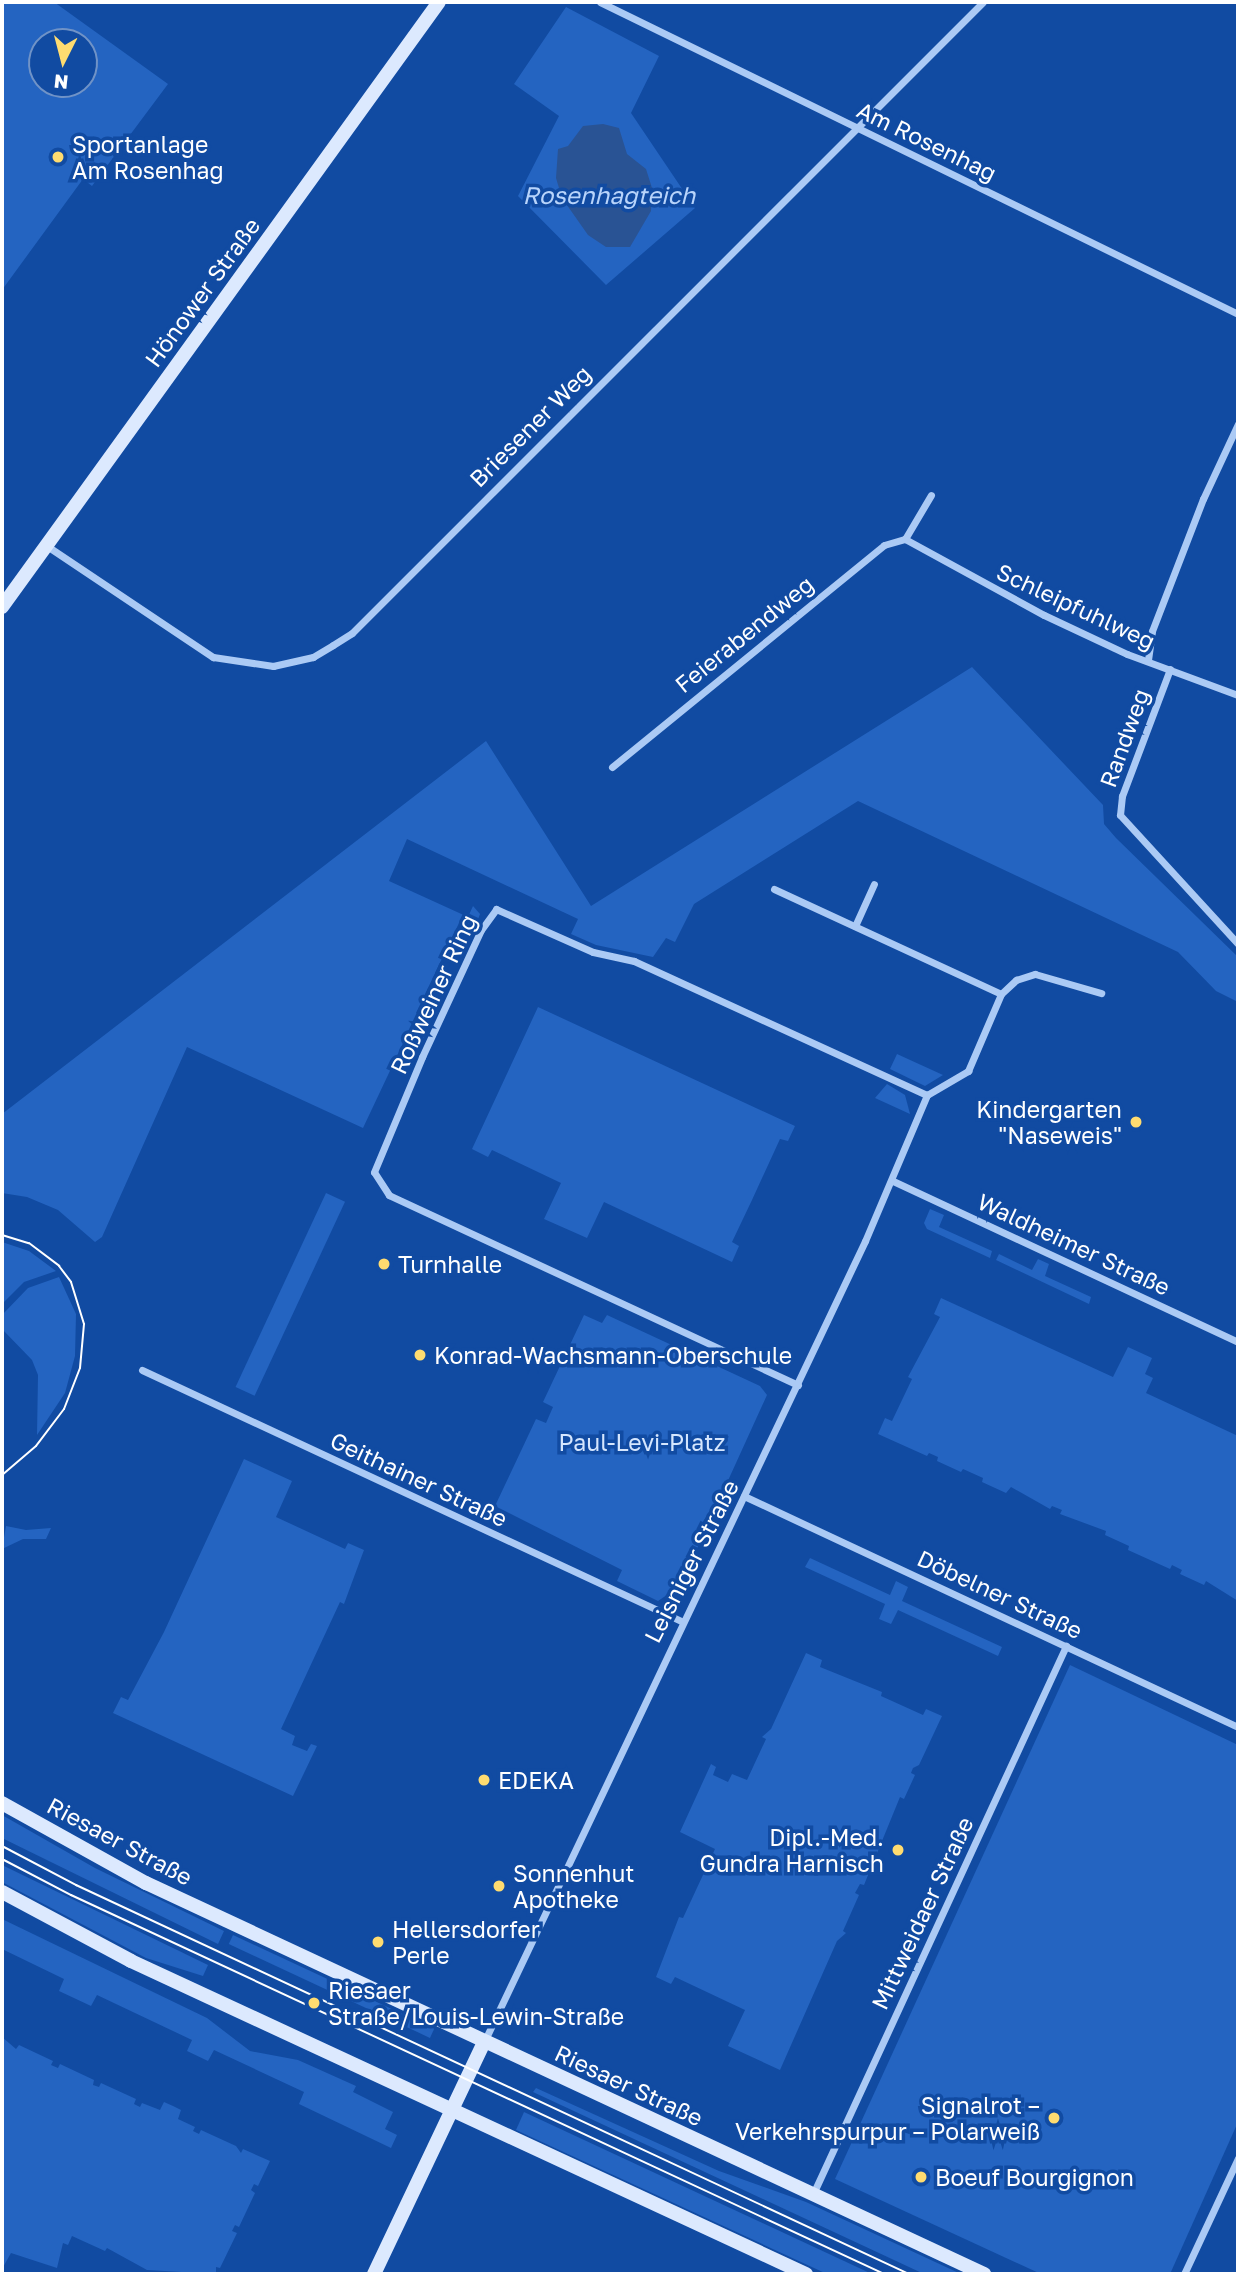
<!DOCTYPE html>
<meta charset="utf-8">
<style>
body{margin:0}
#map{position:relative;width:1240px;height:2276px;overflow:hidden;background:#114ba2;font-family:"Golos Text",sans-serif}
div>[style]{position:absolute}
.green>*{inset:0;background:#2464c1;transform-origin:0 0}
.water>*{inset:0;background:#295394}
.street>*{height:7px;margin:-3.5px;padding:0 3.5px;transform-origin:3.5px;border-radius:3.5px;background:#abcaf5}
.secondary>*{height:14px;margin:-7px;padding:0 7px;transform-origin:7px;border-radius:7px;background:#dce9fe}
.tram>*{height:2px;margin:-1px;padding:0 1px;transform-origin:1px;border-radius:1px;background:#fff}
.dots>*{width:19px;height:19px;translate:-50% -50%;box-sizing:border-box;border:4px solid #114ba2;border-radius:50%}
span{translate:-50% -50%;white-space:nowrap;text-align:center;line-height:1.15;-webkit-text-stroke:7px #114ba2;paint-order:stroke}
.street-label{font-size:23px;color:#fff}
.poi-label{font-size:23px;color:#fff}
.left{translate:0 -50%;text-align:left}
.right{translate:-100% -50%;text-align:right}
.park-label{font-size:23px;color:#d5e6fe}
.water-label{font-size:24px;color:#b8d4fb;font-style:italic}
.frame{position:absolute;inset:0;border:4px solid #fff;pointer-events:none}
.north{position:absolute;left:28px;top:28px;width:70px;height:70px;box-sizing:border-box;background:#114ba2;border:2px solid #7093c7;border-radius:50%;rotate:186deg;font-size:19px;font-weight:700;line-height:28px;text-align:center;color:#fff}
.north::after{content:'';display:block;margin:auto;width:24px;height:32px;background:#ffdc70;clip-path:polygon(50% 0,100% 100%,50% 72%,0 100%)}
</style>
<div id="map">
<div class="green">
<i style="clip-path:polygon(evenodd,2px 2px,54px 2px,168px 84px,92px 186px,83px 179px,2px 290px,2px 2px,42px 42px,84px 42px,84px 84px,42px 84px,42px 42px)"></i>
<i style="clip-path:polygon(566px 7px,659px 56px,631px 113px,695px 208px,606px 285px,518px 196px,559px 116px,514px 84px)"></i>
<i style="clip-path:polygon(972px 667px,1103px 805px,1104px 824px,1116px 838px,1238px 957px,1238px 1002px,1216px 991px,1178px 952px,858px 801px,694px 904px,675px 942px,666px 938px,653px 957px,596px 945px,571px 934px,578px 919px,407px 839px,389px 881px,468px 917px,473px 906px,480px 914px,474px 930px,459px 923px,416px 1013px,431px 1021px,420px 1046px,405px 1039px,363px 1128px,187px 1047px,102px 1237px,95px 1242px,58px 1210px,27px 1197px,2px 1193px,2px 1114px,486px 741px,591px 906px)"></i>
<i style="clip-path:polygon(538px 1007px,795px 1126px,788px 1141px,780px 1139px,752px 1200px,732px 1242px,739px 1246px,732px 1262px,604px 1202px,587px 1238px,544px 1219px,561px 1183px,492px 1150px,488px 1157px,472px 1149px)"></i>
<i style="clip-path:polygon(897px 1054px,943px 1075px,925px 1086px,890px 1069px)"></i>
<i style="clip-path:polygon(887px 1084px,905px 1095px,910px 1114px,875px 1098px)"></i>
<i style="left:326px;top:1193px;width:21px;height:214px;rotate:25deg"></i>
<i style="clip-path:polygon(930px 1209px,944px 1215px,939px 1227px,992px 1251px,990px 1258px,927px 1229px,924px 1223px)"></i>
<i style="clip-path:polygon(2px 1242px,29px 1251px,56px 1271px,24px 1282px,2px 1304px)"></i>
<i style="clip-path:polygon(999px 1254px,1032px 1270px,1038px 1259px,1049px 1264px,1045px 1276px,1091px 1297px,1089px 1304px,996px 1260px)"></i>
<i style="clip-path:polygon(59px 1277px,76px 1314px,75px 1356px,65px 1393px,37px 1435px,38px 1375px,32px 1360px,2px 1329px,2px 1315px,28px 1288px)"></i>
<i style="clip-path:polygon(941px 1298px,1113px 1377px,1128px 1347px,1152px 1358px,1145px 1374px,1153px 1378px,1146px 1393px,1238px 1436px,1238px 1601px,1206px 1581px,1204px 1585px,1180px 1574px,1182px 1570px,1172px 1565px,1170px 1569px,1128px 1550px,1129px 1546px,1105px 1535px,1106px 1531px,1060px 1514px,1062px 1510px,1052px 1506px,1050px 1509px,1011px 1487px,1006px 1493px,982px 1482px,983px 1478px,963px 1469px,961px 1472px,937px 1461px,938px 1457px,929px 1453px,927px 1456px,878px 1434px,885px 1418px,892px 1421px,912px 1379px,908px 1377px,940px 1317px,934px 1314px)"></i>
<i style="clip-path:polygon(584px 1315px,602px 1323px,607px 1315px,760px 1386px,767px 1395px,680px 1586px,658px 1601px,617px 1581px,622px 1570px,495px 1506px,536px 1419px,546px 1423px,553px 1407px,543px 1402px)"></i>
<i style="clip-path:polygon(244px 1459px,292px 1481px,276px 1517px,345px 1549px,348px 1543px,364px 1550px,344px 1604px,340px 1602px,281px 1729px,295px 1736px,292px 1745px,307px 1751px,311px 1744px,317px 1746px,293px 1796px,113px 1713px,121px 1697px,128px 1700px,164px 1632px)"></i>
<i style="clip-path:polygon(6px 1526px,26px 1530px,51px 1528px,46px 1539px,23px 1539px,2px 1549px)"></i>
<i style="clip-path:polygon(810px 1558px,890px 1595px,896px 1581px,908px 1587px,902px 1601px,1002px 1647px,998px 1656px,898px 1610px,891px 1624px,879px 1619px,885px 1604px,805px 1567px)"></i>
<i style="clip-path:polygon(806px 1653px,822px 1660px,820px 1667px,882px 1692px,881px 1696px,923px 1715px,926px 1709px,942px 1716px,919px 1765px,913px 1768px,911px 1773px,915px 1775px,904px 1799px,900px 1797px,864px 1885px,860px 1884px,855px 1893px,859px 1895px,843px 1931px,846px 1933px,837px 1941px,780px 2070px,728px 2046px,745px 2010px,675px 1977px,671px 1984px,656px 1977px,679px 1917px,683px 1918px,715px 1849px,680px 1832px,711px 1764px,716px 1767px,713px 1775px,728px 1782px,732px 1774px,747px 1780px,766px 1739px,762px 1737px,771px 1729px)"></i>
<i style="clip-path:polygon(1070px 1665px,1238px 1745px,1238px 2122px,1170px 2274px,1041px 2274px,835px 2179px)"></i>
<i style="clip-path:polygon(2px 1815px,95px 1868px,224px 1931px,218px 1944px,2px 1838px)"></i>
<i style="clip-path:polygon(2px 1865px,208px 1965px,203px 1976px,146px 1958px,2px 1882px)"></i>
<i style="clip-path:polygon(2px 1919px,207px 2018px,250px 2051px,298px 2060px,356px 2086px,353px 2092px,393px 2112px,385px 2129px,397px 2135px,391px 2148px,299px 2104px,304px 2092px,214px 2050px,208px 2061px,187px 2051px,192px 2040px,97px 1995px,91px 2006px,59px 1991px,64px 1979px,2px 1949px)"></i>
<i style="left:233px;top:1935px;width:222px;height:10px;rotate:25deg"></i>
<i style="clip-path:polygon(2px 2037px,16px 2049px,19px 2045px,53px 2061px,51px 2065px,58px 2068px,60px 2064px,94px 2080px,93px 2085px,99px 2087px,101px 2083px,136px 2099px,134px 2104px,140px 2107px,142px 2103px,160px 2110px,164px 2102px,173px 2106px,181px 2110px,178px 2119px,195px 2127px,193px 2131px,199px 2134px,201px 2130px,236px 2146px,241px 2153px,243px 2149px,270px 2161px,258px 2186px,254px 2184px,251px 2190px,255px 2193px,239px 2227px,235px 2225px,232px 2231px,237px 2233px,220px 2268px,216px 2267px,216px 2274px,147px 2270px,107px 2248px,105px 2251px,72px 2236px,68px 2245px,63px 2243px,57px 2268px,11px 2253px,2px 2269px)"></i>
<i style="clip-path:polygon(536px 2088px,719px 2171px,806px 2202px,961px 2274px,924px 2274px,533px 2092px)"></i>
<i style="clip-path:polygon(524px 2112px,872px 2274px,827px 2274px,516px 2130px)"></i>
</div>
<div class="water">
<i style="clip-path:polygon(603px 124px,619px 128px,627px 154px,646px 169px,652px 188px,651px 211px,630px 247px,606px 247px,588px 235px,562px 198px,556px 178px,558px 149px,568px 146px,583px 126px)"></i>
</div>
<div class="street">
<i style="left:600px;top:2px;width:710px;rotate:26.06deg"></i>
<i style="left:905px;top:539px;width:158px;rotate:28.7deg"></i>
<i style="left:1044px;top:615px;width:92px;rotate:25.2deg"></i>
<i style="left:1127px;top:654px;width:118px;rotate:20.3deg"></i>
<i style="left:905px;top:539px;width:51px;rotate:-59.4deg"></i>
<i style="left:47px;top:546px;width:200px;rotate:33.8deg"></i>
<i style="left:213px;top:657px;width:61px;rotate:8.5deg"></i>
<i style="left:273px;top:666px;width:41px;rotate:-12.7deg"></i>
<i style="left:313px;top:657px;width:23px;rotate:-31deg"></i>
<i style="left:333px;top:645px;width:22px;rotate:-32deg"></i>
<i style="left:352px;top:633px;width:892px;rotate:-45deg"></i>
<i style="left:1148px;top:660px;width:29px;rotate:-82deg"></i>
<i style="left:1152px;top:631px;width:142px;rotate:-68.9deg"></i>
<i style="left:1203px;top:499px;width:83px;rotate:-65deg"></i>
<i style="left:1170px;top:669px;width:136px;rotate:110.7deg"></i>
<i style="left:1122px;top:796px;width:19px;rotate:96deg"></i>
<i style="left:1120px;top:815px;width:175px;rotate:47.5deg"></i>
<i style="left:612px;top:767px;width:351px;rotate:-39.2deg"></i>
<i style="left:884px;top:545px;width:22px;rotate:-16deg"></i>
<i style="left:774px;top:889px;width:250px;rotate:24.8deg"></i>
<i style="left:855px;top:926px;width:46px;rotate:-65.7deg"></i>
<i style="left:927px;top:1095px;width:48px;rotate:-30.3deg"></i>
<i style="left:968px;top:1071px;width:84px;rotate:-66.8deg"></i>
<i style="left:1001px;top:994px;width:21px;rotate:-43deg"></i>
<i style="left:1016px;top:980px;width:20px;rotate:-18deg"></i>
<i style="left:1035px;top:974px;width:69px;rotate:16.1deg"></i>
<i style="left:893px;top:1181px;width:381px;rotate:25deg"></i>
<i style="left:142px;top:1370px;width:595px;rotate:24.97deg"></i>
<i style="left:798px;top:1385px;width:451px;rotate:-155.1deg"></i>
<i style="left:389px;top:1195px;width:27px;rotate:-123deg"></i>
<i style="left:374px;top:1172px;width:125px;rotate:-67.3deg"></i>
<i style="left:422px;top:1057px;width:140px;rotate:-65.1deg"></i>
<i style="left:481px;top:930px;width:26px;rotate:-54deg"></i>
<i style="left:496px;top:909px;width:106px;rotate:23.9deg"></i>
<i style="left:593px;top:952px;width:42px;rotate:12.4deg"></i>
<i style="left:634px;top:961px;width:322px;rotate:24.6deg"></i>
<i style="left:744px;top:1496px;width:545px;rotate:25.06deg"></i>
<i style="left:484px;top:2042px;width:887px;rotate:-64.56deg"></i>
<i style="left:865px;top:1241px;width:159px;rotate:-67deg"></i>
<i style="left:813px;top:2194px;width:604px;rotate:-65.22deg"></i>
<i style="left:1184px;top:2274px;width:128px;rotate:-65deg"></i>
</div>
<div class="secondary">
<i style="left:2px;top:607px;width:746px;rotate:-54.16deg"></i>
<i style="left:2px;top:1803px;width:165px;rotate:29.1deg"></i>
<i style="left:146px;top:1883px;width:925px;rotate:25.01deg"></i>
<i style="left:2px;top:1892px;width:146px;rotate:28.1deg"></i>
<i style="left:131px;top:1961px;width:744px;rotate:24.88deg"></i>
<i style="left:374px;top:2274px;width:257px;rotate:-64.6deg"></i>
</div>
<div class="tram">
<i style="left:2px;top:1235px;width:28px;rotate:17deg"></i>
<i style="left:29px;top:1243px;width:38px;rotate:37deg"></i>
<i style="left:59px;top:1266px;width:20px;rotate:53deg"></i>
<i style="left:71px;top:1282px;width:44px;rotate:72.8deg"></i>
<i style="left:84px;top:1324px;width:44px;rotate:95.2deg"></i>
<i style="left:80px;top:1368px;width:44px;rotate:111.3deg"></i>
<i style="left:64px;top:1409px;width:46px;rotate:127.1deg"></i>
<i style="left:36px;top:1446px;width:45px;rotate:139.5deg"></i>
<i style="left:2px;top:1846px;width:84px;rotate:27.8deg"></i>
<i style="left:76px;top:1885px;width:919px;rotate:25.03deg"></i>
<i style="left:2px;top:1859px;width:78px;rotate:27.6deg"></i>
<i style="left:71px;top:1895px;width:897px;rotate:24.99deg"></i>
</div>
<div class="dots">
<i style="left:58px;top:157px;background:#ffdc70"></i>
<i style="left:1136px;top:1122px;background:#ffdc70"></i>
<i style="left:384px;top:1264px;background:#ffdc70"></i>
<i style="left:420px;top:1355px;background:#ffdc70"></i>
<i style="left:484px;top:1780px;background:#ffdc70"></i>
<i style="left:898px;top:1850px;background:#ffdc70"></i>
<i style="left:499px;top:1886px;background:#ffdc70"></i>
<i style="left:378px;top:1942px;background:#ffdc70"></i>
<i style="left:314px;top:2003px;background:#ffdc70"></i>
<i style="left:1054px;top:2118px;background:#ffdc70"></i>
<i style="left:921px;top:2177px;background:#ffdc70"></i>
</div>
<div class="street-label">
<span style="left:927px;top:141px;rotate:26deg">Am Rosenhag</span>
<span style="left:202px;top:292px;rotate:-54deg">Hönower Straße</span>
<span style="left:530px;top:426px;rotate:-45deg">Briesener Weg</span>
<span style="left:1076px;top:606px;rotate:25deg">Schleipfuhlweg</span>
<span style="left:744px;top:634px;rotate:-39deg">Feierabendweg</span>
<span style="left:1124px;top:738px;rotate:-70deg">Randweg</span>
<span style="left:433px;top:994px;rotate:-65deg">Roßweiner Ring</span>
<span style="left:1074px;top:1244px;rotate:25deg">Waldheimer Straße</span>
<span style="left:419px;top:1479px;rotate:25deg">Geithainer Straße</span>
<span style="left:691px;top:1561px;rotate:-63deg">Leisniger Straße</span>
<span style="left:1000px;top:1594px;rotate:25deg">Döbelner Straße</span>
<span style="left:120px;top:1841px;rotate:28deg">Riesaer Straße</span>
<span style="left:922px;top:1913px;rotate:-65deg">Mittweidaer Straße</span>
<span style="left:629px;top:2085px;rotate:25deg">Riesaer Straße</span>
</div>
<div class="poi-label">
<span class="left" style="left:72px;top:157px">Sportanlage<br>Am Rosenhag</span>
<span class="right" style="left:1122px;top:1122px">Kindergarten<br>"Naseweis"</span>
<span class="left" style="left:398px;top:1264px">Turnhalle</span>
<span class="left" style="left:434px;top:1355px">Konrad-Wachsmann-Oberschule</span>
<span class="left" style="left:498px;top:1780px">EDEKA</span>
<span class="right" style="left:884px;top:1850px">Dipl.-Med.<br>Gundra Harnisch</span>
<span class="left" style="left:513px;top:1886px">Sonnenhut<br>Apotheke</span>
<span class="left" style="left:392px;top:1942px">Hellersdorfer<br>Perle</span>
<span class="left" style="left:328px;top:2003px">Riesaer<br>Straße/Louis-Lewin-Straße</span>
<span class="right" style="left:1040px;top:2118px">Signalrot –<br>Verkehrspurpur – Polarweiß</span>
<span class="left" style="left:935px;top:2177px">Boeuf Bourgignon</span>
</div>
<div class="park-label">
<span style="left:642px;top:1442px">Paul-Levi-Platz</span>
</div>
<div class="water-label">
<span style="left:609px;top:195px">Rosenhagteich</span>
</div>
<div class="frame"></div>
<div class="north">N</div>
</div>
